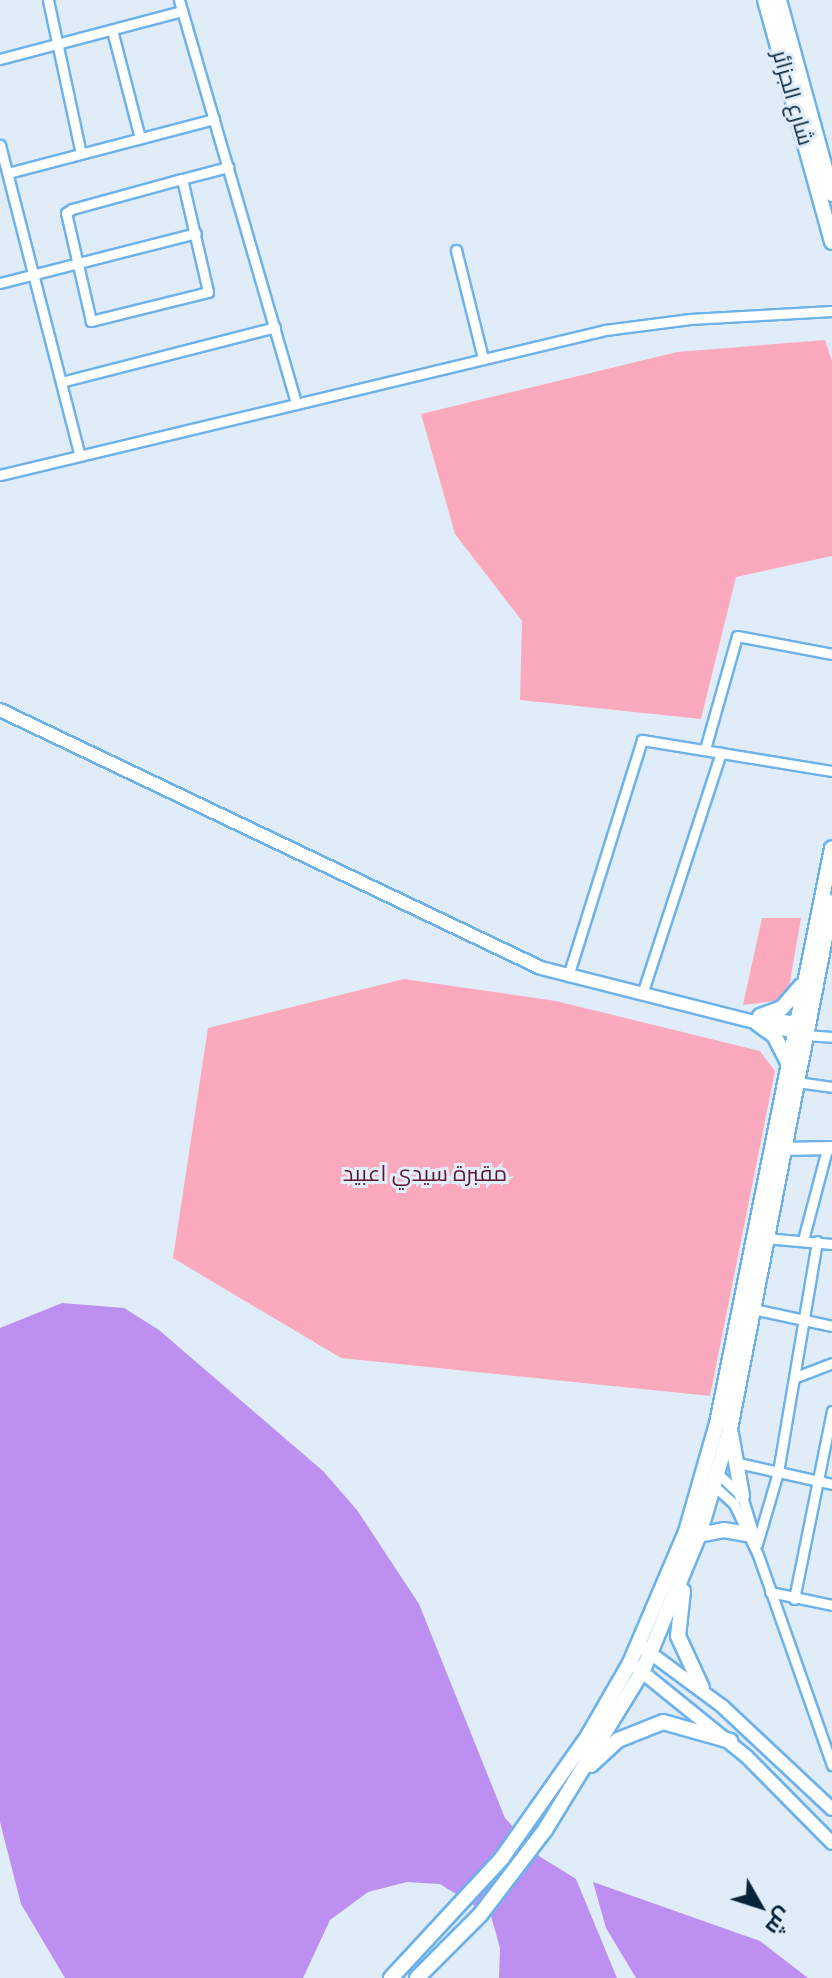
<!DOCTYPE html>
<meta charset="utf-8">
<style>
body{margin:0}
#map{position:relative;width:832px;height:1978px;overflow:hidden;background:#e0edf9;font-family:Karla,Cairo,sans-serif}
div>[style]{position:absolute}
.green>*{inset:0;background:#fbaabd}
.water>*{inset:0;background:#bc8ff0}
.roads{filter:drop-shadow(2px 0 #6eb2ea) drop-shadow(-2px 0 #6eb2ea) drop-shadow(0 2px #6eb2ea) drop-shadow(0 -2px #6eb2ea)}
.street>*{height:9px;margin:-4.5px;padding:0 4.5px;transform-origin:4.5px;border-radius:4.5px;background:#fff}
.secondary>*{height:12px;margin:-6px;padding:0 6px;transform-origin:6px;border-radius:6px;background:#fff}
.primary>*{height:14px;margin:-7px;padding:0 7px;transform-origin:7px;border-radius:7px;background:#fff}
span{translate:-50% -50%;white-space:nowrap;text-align:center;line-height:1.15;-webkit-text-stroke:6px #e0edf9;paint-order:stroke}
.street-label{font-size:22px;color:#07243a}
.park-label{font-size:22px;color:#5d162e}
.north{position:absolute;left:720px;top:1866px;width:80px;height:80px;-webkit-text-stroke:6px #e0edf9;paint-order:stroke;rotate:129deg;font-size:22px;font-weight:700;line-height:32px;text-align:center;color:#07243a}
.north::after{content:'';display:block;margin:auto;width:28px;height:36px;background:#07243a;clip-path:polygon(50% 0,100% 100%,50% 72%,0 100%)}
</style>
<div id="map">
<div class="green">
<i style="clip-path:polygon(825px 340px,832px 361px,832px 556px,736px 577px,701px 719px,520px 700px,522px 621px,455px 534px,421px 414px,677px 352px)"></i>
<i style="clip-path:polygon(762px 918px,801px 918px,789px 987px,781px 1000px,743px 1005px)"></i>
<i style="clip-path:polygon(404px 979px,556px 1001px,760px 1051px,775px 1071px,710px 1396px,341px 1358px,173px 1258px,208px 1028px)"></i>
</div>
<div class="water">
<i style="clip-path:polygon(62px 1303px,124px 1308px,159px 1330px,323px 1471px,357px 1510px,419px 1604px,505px 1818px,539px 1856px,576px 1879px,617px 1978px,499px 1978px,500px 1948px,491px 1916px,440px 1884px,407px 1882px,368px 1892px,330px 1920px,303px 1978px,65px 1978px,21px 1904px,0 1822px,0 1328px)"></i>
<i style="clip-path:polygon(593px 1882px,760px 1941px,808px 1978px,636px 1978px,606px 1928px)"></i>
</div>
<div class="roads">
<div class="street">
<i style="left:48px;top:0;width:157px;rotate:77.9deg"></i>
<i style="left:179px;top:0;width:419px;rotate:73.8deg"></i>
<i style="left:112px;top:30px;width:112px;rotate:75.5deg"></i>
<i style="left:0;top:59px;width:188px;rotate:-14.8deg"></i>
<i style="left:0;top:145px;width:321px;rotate:75.6deg"></i>
<i style="left:8px;top:173px;width:213px;rotate:-14.7deg"></i>
<i style="left:182px;top:179px;width:116px;rotate:77deg"></i>
<i style="left:208px;top:292px;width:121px;rotate:166.1deg"></i>
<i style="left:91px;top:321px;width:111px;rotate:-103deg"></i>
<i style="left:66px;top:213px;width:7px;rotate:-34deg"></i>
<i style="left:72px;top:209px;width:114px;rotate:-15.3deg"></i>
<i style="left:182px;top:179px;width:48px;rotate:-14.6deg"></i>
<i style="left:456px;top:250px;width:111px;rotate:76deg"></i>
<i style="left:0;top:283px;width:202px;rotate:-14.3deg"></i>
<i style="left:61px;top:382px;width:221px;rotate:-14.4deg"></i>
<i style="left:0;top:475px;width:622px;rotate:-13.48deg"></i>
<i style="left:605px;top:330px;width:86px;rotate:-7.4deg"></i>
<i style="left:690px;top:319px;width:142px;rotate:-3.2deg"></i>
<i style="left:705px;top:749px;width:117px;rotate:-74.2deg"></i>
<i style="left:737px;top:636px;width:97px;rotate:10.7deg"></i>
<i style="left:568px;top:976px;width:247px;rotate:-72.6deg"></i>
<i style="left:642px;top:740px;width:193px;rotate:9.3deg"></i>
<i style="left:642px;top:994px;width:254px;rotate:-71.9deg"></i>
<i style="left:805px;top:1035px;width:27px;rotate:4deg"></i>
<i style="left:797px;top:1082px;width:35px;rotate:8deg"></i>
<i style="left:765px;top:1238px;width:67px;rotate:5.1deg"></i>
<i style="left:803px;top:1240px;width:94px;rotate:-75.2deg"></i>
<i style="left:753px;top:1309px;width:81px;rotate:12.1deg"></i>
<i style="left:796px;top:1377px;width:39px;rotate:-21deg"></i>
<i style="left:738px;top:1463px;width:96px;rotate:12.6deg"></i>
<i style="left:716px;top:1472px;width:35px;rotate:43deg"></i>
<i style="left:742px;top:1496px;width:45px;rotate:73.2deg"></i>
<i style="left:712px;top:1484px;width:30px;rotate:42deg"></i>
<i style="left:734px;top:1504px;width:56px;rotate:64.8deg"></i>
<i style="left:758px;top:1555px;width:223px;rotate:70.6deg"></i>
<i style="left:757px;top:1544px;width:75px;rotate:-73.7deg"></i>
<i style="left:778px;top:1472px;width:234px;rotate:-80.4deg"></i>
<i style="left:770px;top:1592px;width:63px;rotate:11.8deg"></i>
<i style="left:794px;top:1599px;width:192px;rotate:-78.6deg"></i>
</div>
<div class="secondary">
<i style="left:0;top:710px;width:599px;rotate:25.5deg"></i>
<i style="left:541px;top:968px;width:269px;rotate:14.2deg"></i>
<i style="left:763px;top:1017px;width:42px;rotate:11deg"></i>
<i style="left:782px;top:1149px;width:50px;rotate:-1.1deg"></i>
<i style="left:638px;top:1644px;width:106px;rotate:36.5deg"></i>
<i style="left:723px;top:1707px;width:149px;rotate:43.1deg"></i>
<i style="left:636px;top:1667px;width:143px;rotate:39deg"></i>
<i style="left:747px;top:1757px;width:121px;rotate:45.3deg"></i>
</div>
<div class="primary">
<i style="left:765px;top:0;width:251px;rotate:74.5deg"></i>
<i style="left:779px;top:0;width:201px;rotate:74.7deg"></i>
<i style="left:760px;top:1016px;width:23px;rotate:-20deg"></i>
<i style="left:782px;top:1008px;width:30px;rotate:-49deg"></i>
<i style="left:758px;top:1024px;width:19px;rotate:35deg"></i>
<i style="left:774px;top:1035px;width:31px;rotate:63deg"></i>
<i style="left:731px;top:1434px;width:63px;rotate:79.9deg"></i>
<i style="left:699px;top:1535px;width:25px;rotate:-11deg"></i>
<i style="left:724px;top:1530px;width:23px;rotate:10deg"></i>
<i style="left:683px;top:1591px;width:45px;rotate:96.3deg"></i>
<i style="left:678px;top:1636px;width:57px;rotate:65.2deg"></i>
<i style="left:591px;top:1765px;width:37px;rotate:-43deg"></i>
<i style="left:618px;top:1740px;width:48px;rotate:-21.8deg"></i>
<i style="left:663px;top:1722px;width:70px;rotate:15.8deg"></i>
<i style="left:391px;top:1978px;width:163px;rotate:-47.2deg"></i>
<i style="left:502px;top:1858px;width:149px;rotate:-54.8deg"></i>
<i style="left:588px;top:1736px;width:84px;rotate:-60.1deg"></i>
<i style="left:630px;top:1663px;width:142px;rotate:-66.9deg"></i>
<i style="left:686px;top:1532px;width:113px;rotate:-74.1deg"></i>
<i style="left:717px;top:1423px;width:586px;rotate:-78.69deg"></i>
<i style="left:417px;top:1978px;width:89px;rotate:-45deg"></i>
<i style="left:480px;top:1915px;width:107px;rotate:-52.6deg"></i>
<i style="left:545px;top:1830px;width:188px;rotate:-58.5deg"></i>
<i style="left:643px;top:1670px;width:146px;rotate:-67.5deg"></i>
<i style="left:699px;top:1535px;width:110px;rotate:-73.7deg"></i>
<i style="left:730px;top:1429px;width:537px;rotate:-79.05deg"></i>
</div>
</div>
<div class="street-label">
<span style="left:792px;top:98px;rotate:74deg">شارع الجزائر</span>
</div>
<div class="park-label">
<span style="left:425px;top:1175px">مقبرة سيدي اعبيد</span>
</div>
<div class="north">ش</div>
</div>
